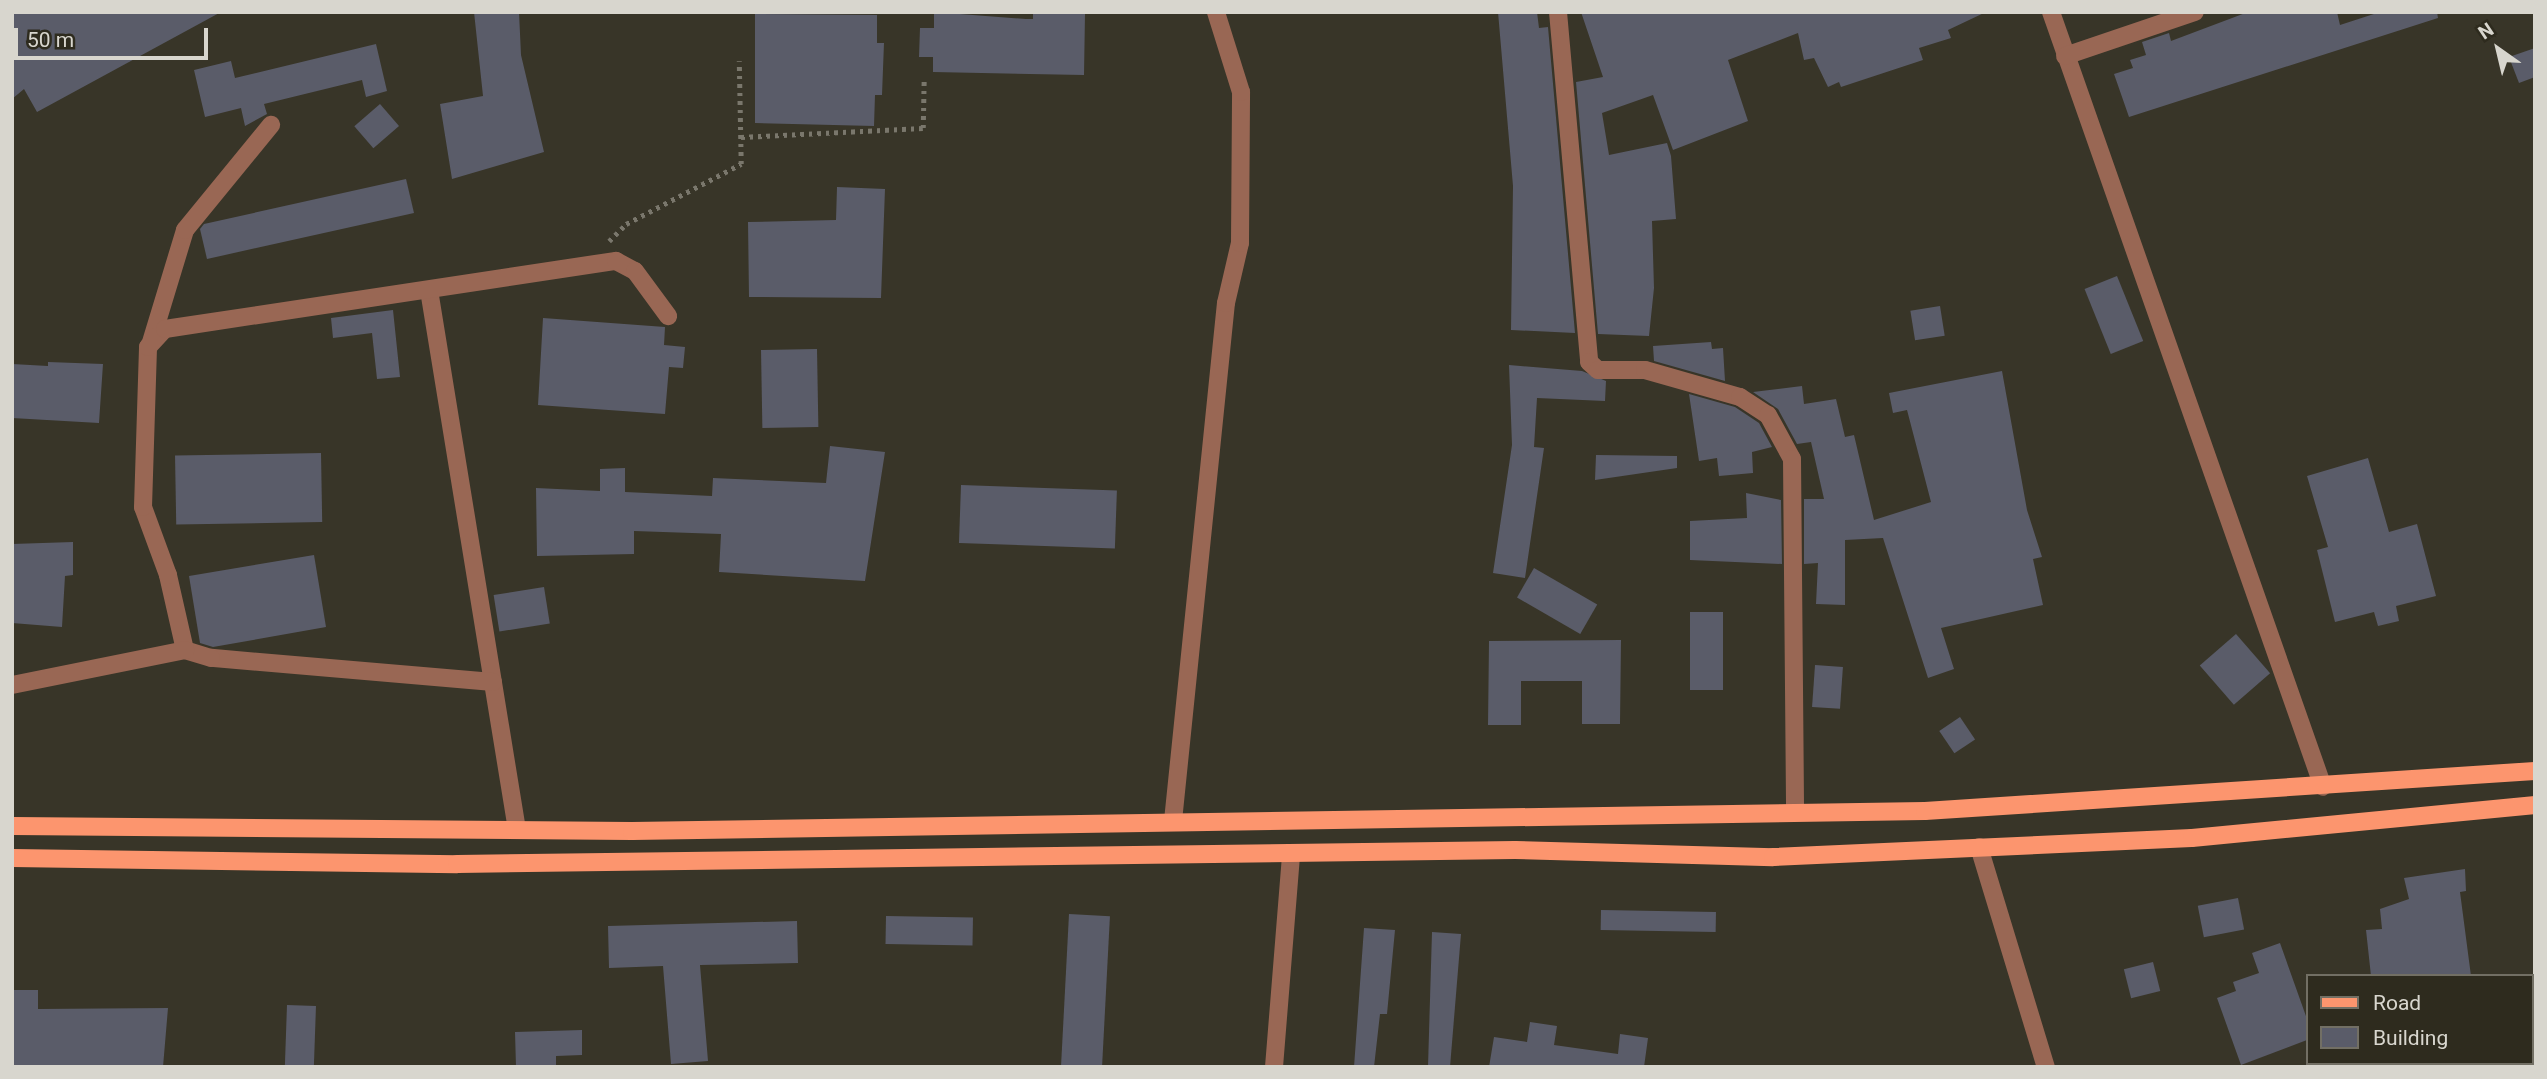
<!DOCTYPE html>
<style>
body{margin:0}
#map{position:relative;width:2547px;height:1079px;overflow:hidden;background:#383528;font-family:Roboto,sans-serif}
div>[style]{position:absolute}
.building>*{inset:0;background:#5a5c69;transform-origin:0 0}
.path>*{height:4.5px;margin-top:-2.25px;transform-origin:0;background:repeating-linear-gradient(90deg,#7a776c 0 3.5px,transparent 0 8.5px)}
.minor>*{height:18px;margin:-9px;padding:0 9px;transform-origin:9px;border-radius:9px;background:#996754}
.major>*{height:18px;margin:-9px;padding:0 9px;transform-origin:9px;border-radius:9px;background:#fc956e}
span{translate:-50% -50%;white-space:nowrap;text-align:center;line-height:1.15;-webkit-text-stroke:5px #2e2b1e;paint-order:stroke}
.frame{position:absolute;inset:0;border:14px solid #d8d6ce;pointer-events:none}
.legend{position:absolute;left:2306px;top:974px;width:228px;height:91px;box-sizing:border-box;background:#2e2b1e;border:2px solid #726f64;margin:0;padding:9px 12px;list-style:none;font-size:21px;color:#d8d6ce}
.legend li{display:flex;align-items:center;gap:14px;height:35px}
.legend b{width:35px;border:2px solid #726f64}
.north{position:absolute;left:2463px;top:14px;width:70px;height:70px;-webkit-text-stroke:5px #2e2b1e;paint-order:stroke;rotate:326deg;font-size:19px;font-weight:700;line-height:28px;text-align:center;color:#d8d6ce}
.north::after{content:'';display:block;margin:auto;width:24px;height:32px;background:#d8d6ce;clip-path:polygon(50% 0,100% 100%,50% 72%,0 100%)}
.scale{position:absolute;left:14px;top:28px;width:194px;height:32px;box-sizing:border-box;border:4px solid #d8d6ce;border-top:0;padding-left:9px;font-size:21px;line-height:24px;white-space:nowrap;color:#d8d6ce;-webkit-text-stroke:5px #2e2b1e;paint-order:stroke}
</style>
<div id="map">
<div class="building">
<i style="clip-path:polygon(12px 12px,221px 12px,37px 112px,24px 89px,12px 99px)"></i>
<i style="clip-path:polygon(474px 12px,519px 12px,521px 55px,544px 152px,452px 179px,440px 104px,483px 96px)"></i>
<i style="clip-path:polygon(934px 12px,1026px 19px,1033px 19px,1033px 13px,1085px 14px,1084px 75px,933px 72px,933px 57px,919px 57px,920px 28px,934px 28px)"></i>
<i style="clip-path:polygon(1498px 12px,1537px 12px,1539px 28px,1548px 27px,1575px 333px,1511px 330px,1513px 186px)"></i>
<i style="clip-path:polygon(1581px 12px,1986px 12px,1948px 30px,1951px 38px,1919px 48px,1923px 60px,1841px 87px,1839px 82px,1828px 87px,1814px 58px,1804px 60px,1798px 33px,1728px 60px,1748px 121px,1673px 150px,1653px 95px,1602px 113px,1609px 155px,1667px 143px,1671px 156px,1676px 219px,1652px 221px,1654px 288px,1649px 336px,1598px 334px,1576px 82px,1603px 77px)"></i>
<i style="clip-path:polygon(2248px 12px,2337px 12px,2340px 25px,2380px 12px,2437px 12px,2438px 18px,2129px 117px,2114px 74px,2133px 68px,2130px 60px,2146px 55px,2142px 42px,2169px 33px,2171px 41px)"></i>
<i style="clip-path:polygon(755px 14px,877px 15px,877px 43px,884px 43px,882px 95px,875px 95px,874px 126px,755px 123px)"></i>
<i style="clip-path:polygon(376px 44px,387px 91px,366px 97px,362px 80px,264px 104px,267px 114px,245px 126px,241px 108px,205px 117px,194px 70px,231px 61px,235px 78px)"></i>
<i style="clip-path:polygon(2535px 48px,2535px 77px,2519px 83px,2509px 57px)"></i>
<i style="left:380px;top:104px;width:29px;height:34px;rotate:49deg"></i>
<i style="clip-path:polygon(406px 179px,414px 213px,207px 259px,200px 229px,204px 224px)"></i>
<i style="clip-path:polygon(837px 187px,885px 189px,881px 298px,749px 297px,748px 222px,836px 220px)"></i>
<i style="left:2117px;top:276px;width:70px;height:35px;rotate:68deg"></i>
<i style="left:1940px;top:306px;width:30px;height:30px;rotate:81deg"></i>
<i style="clip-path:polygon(393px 310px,400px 377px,377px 379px,372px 333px,333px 338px,331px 318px)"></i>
<i style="clip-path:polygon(543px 318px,665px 327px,664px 345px,685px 347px,683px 368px,669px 367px,665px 414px,538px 405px)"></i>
<i style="clip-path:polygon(1711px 342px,1712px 349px,1723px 348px,1725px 381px,1654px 361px,1653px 346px)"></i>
<i style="left:817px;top:349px;width:78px;height:56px;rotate:89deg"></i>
<i style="clip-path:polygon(48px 362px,103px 364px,99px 423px,12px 418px,12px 364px,48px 366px)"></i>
<i style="clip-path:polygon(1509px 365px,1582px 371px,1606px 381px,1605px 401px,1537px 398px,1534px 447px,1544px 448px,1525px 578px,1493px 573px,1512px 445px)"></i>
<i style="clip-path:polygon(2002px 371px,2027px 510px,2042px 557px,2033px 559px,2043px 605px,1941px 628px,1954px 669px,1928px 678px,1883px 538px,1845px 540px,1845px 605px,1816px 604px,1818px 563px,1804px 564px,1804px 499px,1824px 499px,1811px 442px,1797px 444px,1778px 409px,1753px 392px,1802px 386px,1804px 404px,1836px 399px,1845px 437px,1854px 435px,1874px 520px,1931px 502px,1907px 410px,1893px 413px,1889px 393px)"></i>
<i style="clip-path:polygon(1689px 394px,1735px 407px,1759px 423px,1772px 447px,1752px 452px,1753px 473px,1719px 476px,1717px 458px,1699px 461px)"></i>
<i style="clip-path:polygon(830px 446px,885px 452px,865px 581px,719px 572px,721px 534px,634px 531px,634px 554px,537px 556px,536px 488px,600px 491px,600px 469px,625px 468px,625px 492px,712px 496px,713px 478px,826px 483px)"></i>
<i style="left:321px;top:453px;width:69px;height:146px;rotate:89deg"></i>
<i style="clip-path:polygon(1596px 455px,1677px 456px,1677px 468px,1595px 480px)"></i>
<i style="clip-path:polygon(2368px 458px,2389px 532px,2417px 524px,2436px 596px,2396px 606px,2399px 621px,2378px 626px,2374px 612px,2335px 622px,2317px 550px,2328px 547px,2307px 476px)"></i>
<i style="left:961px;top:485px;width:156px;height:58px;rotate:2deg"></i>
<i style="clip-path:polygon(1746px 493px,1781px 500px,1782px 564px,1690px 560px,1690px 521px,1747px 518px)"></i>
<i style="clip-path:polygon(73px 542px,73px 575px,65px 576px,62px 627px,12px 623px,12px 544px)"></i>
<i style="clip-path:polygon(314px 555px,326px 627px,213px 647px,200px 643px,189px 576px)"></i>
<i style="left:1534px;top:568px;width:73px;height:34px;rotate:30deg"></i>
<i style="left:544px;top:587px;width:37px;height:51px;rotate:81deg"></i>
<i style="left:1723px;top:612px;width:78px;height:33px;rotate:90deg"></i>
<i style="left:2236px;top:634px;width:52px;height:48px;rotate:49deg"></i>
<i style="clip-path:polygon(1621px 640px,1620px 724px,1582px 724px,1582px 681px,1521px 681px,1521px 725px,1488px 725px,1489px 641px)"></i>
<i style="left:1815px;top:665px;width:28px;height:42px;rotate:4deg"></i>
<i style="left:1960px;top:717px;width:27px;height:25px;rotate:56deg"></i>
<i style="clip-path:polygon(2465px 869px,2466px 891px,2460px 892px,2471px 976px,2371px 976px,2366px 930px,2382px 929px,2380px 909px,2409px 899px,2404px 878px)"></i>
<i style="left:2238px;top:898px;width:32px;height:41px;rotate:79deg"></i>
<i style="left:1601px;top:910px;width:115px;height:20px;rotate:1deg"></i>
<i style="left:1069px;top:914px;width:41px;height:153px;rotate:3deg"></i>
<i style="left:886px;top:916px;width:87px;height:28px;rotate:1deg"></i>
<i style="clip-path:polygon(797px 921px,798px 963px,700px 965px,708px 1061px,671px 1064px,663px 966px,609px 968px,608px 926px)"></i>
<i style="clip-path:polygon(1364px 928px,1395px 930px,1387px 1014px,1380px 1014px,1374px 1067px,1354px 1067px)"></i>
<i style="clip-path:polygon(1432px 932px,1461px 934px,1450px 1067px,1428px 1067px)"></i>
<i style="clip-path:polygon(2280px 943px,2307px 1019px,2307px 1040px,2241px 1065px,2217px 998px,2236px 991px,2233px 982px,2259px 973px,2252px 953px)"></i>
<i style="left:2153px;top:962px;width:30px;height:30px;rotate:76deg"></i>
<i style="clip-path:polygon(12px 990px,38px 990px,38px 1009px,168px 1008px,163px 1067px,12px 1067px)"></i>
<i style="left:287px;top:1005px;width:29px;height:62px;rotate:2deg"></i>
<i style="clip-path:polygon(1530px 1022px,1557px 1026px,1554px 1045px,1618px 1054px,1620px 1034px,1648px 1038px,1644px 1067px,1489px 1067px,1494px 1037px,1527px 1042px)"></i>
<i style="clip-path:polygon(582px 1030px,582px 1055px,556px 1056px,556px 1067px,516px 1067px,515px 1032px)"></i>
</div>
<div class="path">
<i style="left:741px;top:137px;width:182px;rotate:-2.8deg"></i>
<i style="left:923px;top:128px;width:51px;rotate:-88.9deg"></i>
<i style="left:609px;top:241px;width:24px;rotate:-45deg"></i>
<i style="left:626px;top:224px;width:130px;rotate:-27.6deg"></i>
<i style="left:741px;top:164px;width:103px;rotate:-91.1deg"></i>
</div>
<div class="minor">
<i style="left:1558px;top:12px;width:351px;rotate:84.9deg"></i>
<i style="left:1589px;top:362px;width:12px;rotate:42deg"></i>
<i style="left:1598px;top:370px;width:47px"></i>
<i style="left:1645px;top:370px;width:99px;rotate:15.9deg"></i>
<i style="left:1740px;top:397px;width:33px;rotate:33deg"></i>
<i style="left:1768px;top:415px;width:50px;rotate:61.4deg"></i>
<i style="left:1792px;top:459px;width:353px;rotate:89.5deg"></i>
<i style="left:2051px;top:12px;width:821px;rotate:70.66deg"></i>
<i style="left:2065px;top:56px;width:137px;rotate:-18.7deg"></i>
<i style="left:429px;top:290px;width:547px;rotate:80.74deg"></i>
<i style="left:151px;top:342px;width:117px;rotate:-73.1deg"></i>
<i style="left:185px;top:230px;width:136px;rotate:-50.7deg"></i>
<i style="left:493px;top:682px;width:283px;rotate:-175.1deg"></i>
<i style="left:211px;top:658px;width:27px;rotate:-163deg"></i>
<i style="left:185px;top:650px;width:77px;rotate:-102.8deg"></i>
<i style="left:168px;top:575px;width:72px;rotate:-110.2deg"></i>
<i style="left:143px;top:507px;width:160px;rotate:-88.2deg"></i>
<i style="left:148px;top:347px;width:25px;rotate:-47deg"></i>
<i style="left:165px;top:329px;width:456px;rotate:-8.6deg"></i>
<i style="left:616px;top:261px;width:21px;rotate:28deg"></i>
<i style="left:635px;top:271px;width:56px;rotate:53.7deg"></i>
<i style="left:12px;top:685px;width:177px;rotate:-11.4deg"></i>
<i style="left:1173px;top:821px;width:521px;rotate:-84.16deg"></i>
<i style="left:1226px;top:303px;width:62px;rotate:-76.9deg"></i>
<i style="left:1240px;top:243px;width:151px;rotate:-89.6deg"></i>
<i style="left:1241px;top:92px;width:84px;rotate:-107.4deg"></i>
<i style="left:1979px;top:847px;width:230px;rotate:73.1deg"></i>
<i style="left:1274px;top:1067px;width:211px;rotate:-85.4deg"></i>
</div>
<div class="major">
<i style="left:12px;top:826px;width:620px;rotate:0.46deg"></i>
<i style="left:632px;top:831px;width:1293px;rotate:-0.89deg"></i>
<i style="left:1925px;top:811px;width:611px;rotate:-3.75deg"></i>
<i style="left:12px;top:858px;width:445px;rotate:0.8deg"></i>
<i style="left:457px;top:864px;width:1058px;rotate:-0.76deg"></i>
<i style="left:1515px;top:850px;width:258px;rotate:1.6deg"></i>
<i style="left:1773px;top:857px;width:419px;rotate:-2.6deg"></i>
<i style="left:2192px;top:838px;width:345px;rotate:-5.5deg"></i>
</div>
<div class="frame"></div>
<ul class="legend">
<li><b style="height:9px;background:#fc956e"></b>Road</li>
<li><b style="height:19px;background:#5a5c69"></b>Building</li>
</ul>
<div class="north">N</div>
<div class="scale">50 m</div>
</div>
